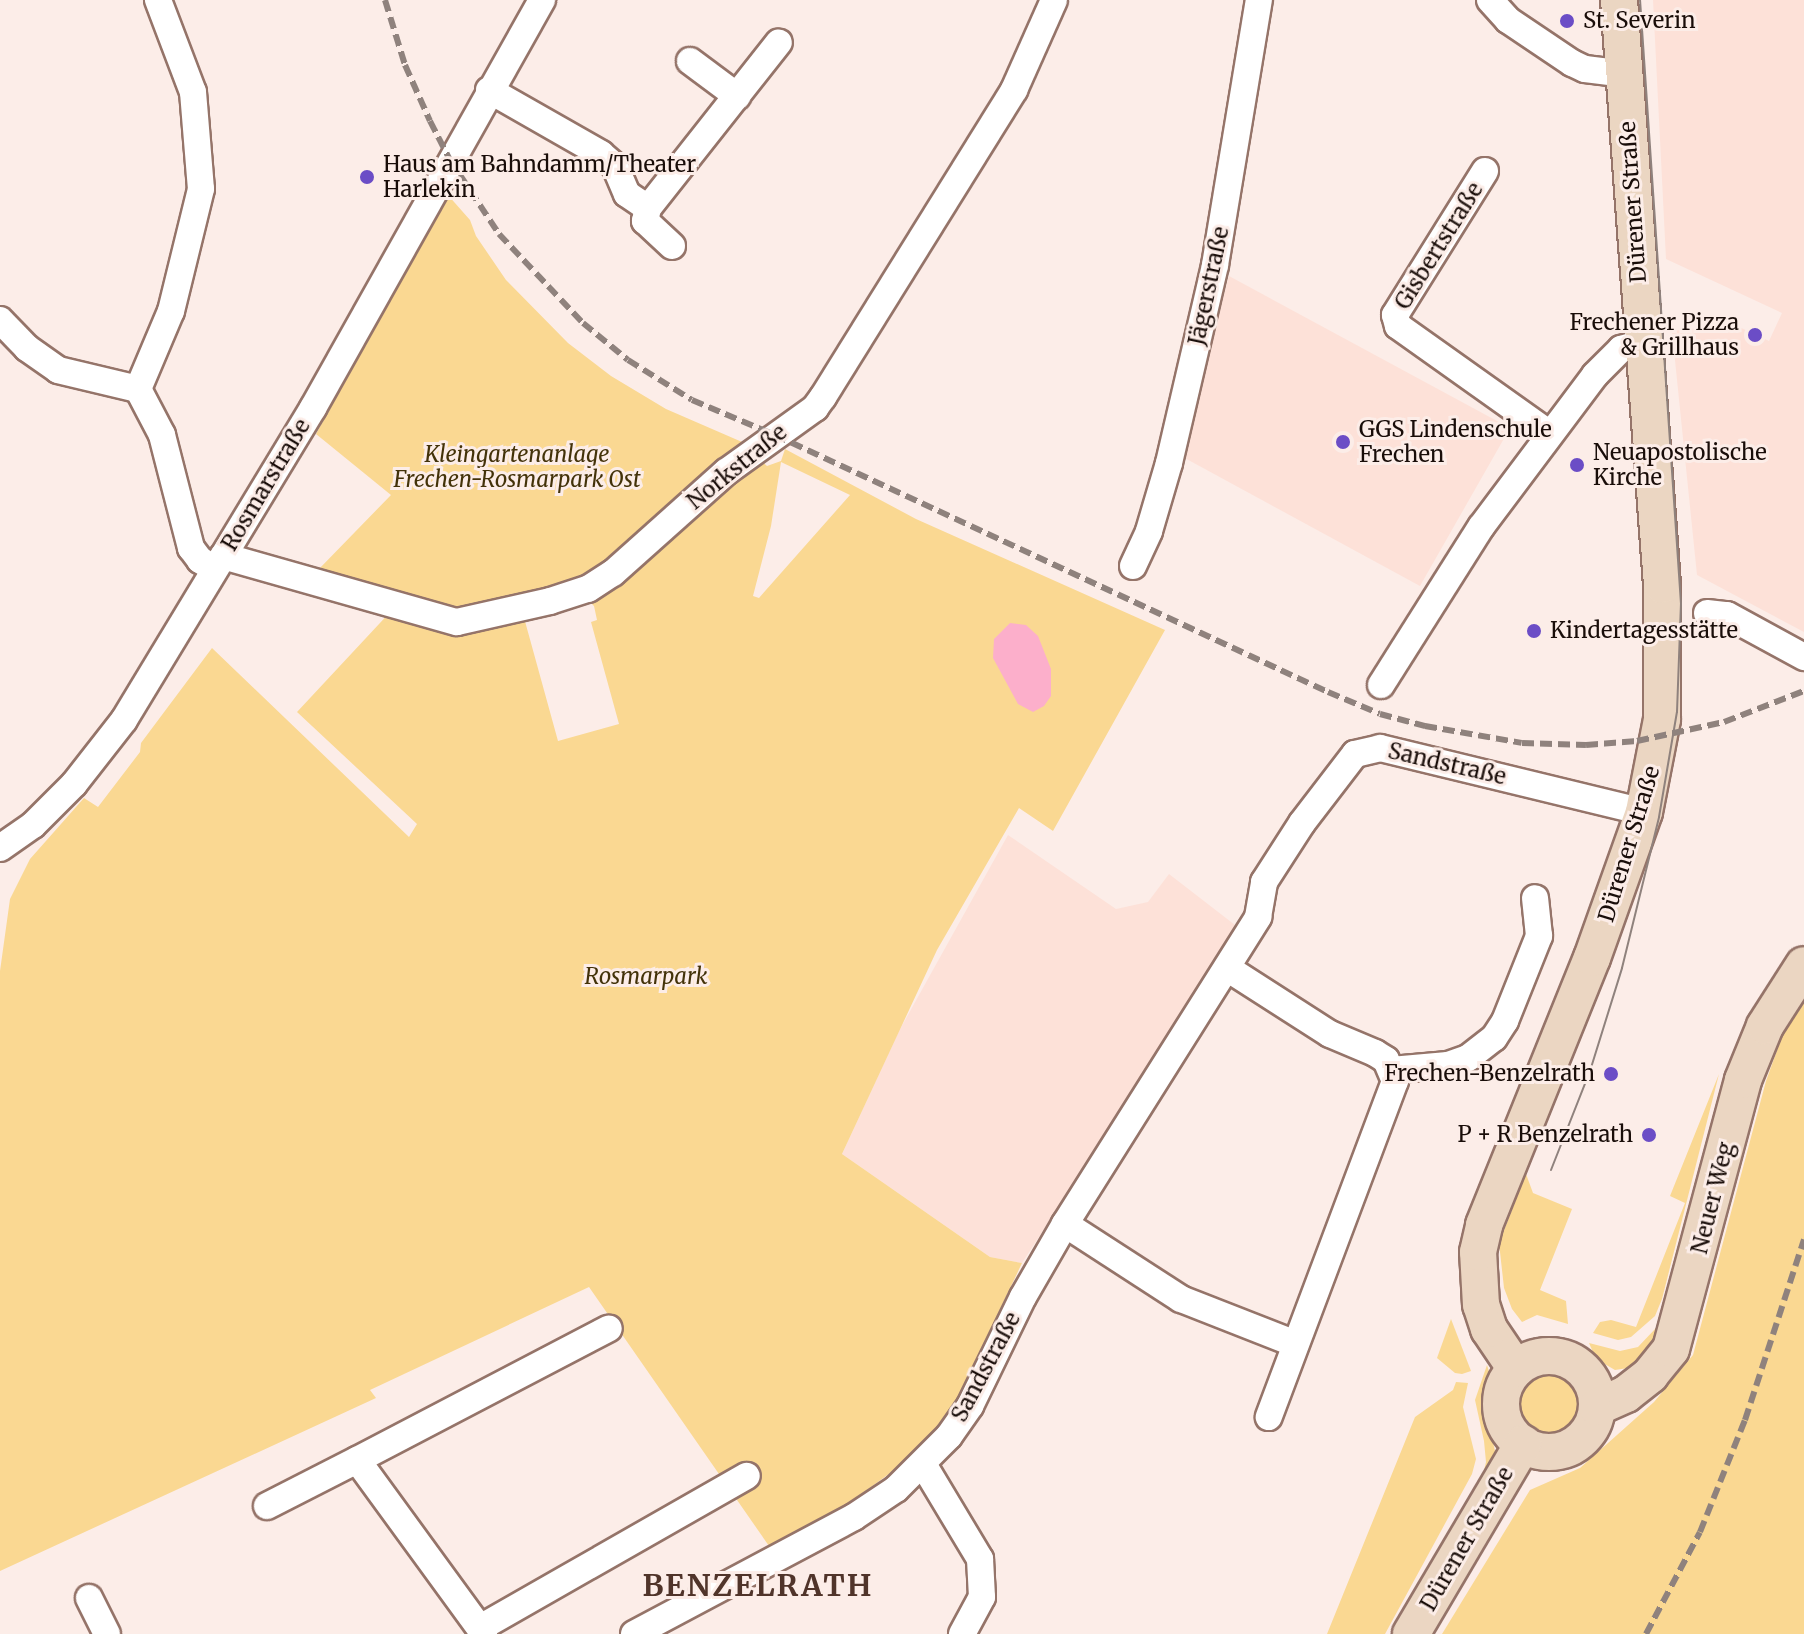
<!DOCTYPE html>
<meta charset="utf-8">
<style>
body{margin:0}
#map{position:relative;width:1804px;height:1634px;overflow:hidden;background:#fcede8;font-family:Merriweather,serif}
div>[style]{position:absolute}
.built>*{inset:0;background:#fde1d8}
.green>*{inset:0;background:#fad892}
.round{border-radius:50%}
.water>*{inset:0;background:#fcafcb}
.roads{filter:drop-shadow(2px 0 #957469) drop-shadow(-2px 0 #957469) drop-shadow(0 2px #957469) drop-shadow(0 -2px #957469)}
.minor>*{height:26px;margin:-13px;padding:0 13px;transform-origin:13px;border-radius:13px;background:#fff}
.secondary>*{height:36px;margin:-18px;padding:0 18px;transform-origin:18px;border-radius:18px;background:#ebd6c2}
.secondary>.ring{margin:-18px;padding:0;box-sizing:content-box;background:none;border:36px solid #ebd6c2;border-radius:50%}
.tram>*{height:2px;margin:-1px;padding:0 1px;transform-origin:1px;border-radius:1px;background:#8f827d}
.rail>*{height:6px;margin-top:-3px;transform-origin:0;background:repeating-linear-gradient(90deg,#8f827d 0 12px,transparent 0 18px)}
.dots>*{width:22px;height:22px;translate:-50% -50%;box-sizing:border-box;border:4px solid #fcede8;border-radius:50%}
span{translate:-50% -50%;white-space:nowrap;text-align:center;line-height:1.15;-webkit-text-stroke:6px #fcede8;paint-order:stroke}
.poi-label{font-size:22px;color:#190d09}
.left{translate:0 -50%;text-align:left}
.right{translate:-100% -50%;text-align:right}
.street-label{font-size:22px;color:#190d09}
.park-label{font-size:22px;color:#433209;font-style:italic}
.district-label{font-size:30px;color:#50342a;font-weight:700;letter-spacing:2px}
</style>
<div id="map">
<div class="built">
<i style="clip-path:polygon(1653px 0,1804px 0,1804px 632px,1697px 575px,1672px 331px,1733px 324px,1769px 341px,1782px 313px,1666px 259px)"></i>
<i style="clip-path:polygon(1229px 276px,1510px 428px,1420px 586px,1181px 456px)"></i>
<i style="clip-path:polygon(1008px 835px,1116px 909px,1148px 902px,1169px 874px,1235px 925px,1164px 1044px,1022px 1263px,990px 1257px,842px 1154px,899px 1031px)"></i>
</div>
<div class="green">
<i style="clip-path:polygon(447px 194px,470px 220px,476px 236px,506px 280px,568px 343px,611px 376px,666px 409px,749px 445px,590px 579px,469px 615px,318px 570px,391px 495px,316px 434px)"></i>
<i style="clip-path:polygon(evenodd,785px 449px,916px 519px,1165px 630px,1053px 831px,1019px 808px,937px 950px,842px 1154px,990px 1257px,1022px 1263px,957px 1400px,932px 1435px,901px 1465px,852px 1501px,769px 1546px,589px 1287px,370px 1390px,376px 1398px,0 1571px,0 971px,10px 899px,30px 859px,84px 798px,98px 807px,140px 752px,141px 743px,212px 648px,409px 837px,417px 824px,297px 712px,393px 609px,523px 614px,558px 741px,619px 724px,591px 622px,597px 620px,594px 606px,585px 597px,756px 456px,767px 466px,781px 461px,785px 449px,781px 462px,850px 495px,759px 598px,753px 596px,771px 526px,781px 462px)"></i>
<i style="clip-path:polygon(1804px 997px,1804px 1634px,1442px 1634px,1530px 1490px,1580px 1468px,1654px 1402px,1693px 1355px,1766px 1081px,1787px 1023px)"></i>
<i style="clip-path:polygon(1719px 1074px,1662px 1299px,1655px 1316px,1631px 1337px,1618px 1340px,1593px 1333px,1600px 1322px,1611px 1320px,1636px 1327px,1685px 1203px,1670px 1196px)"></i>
<i style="clip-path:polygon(1526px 1174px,1533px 1193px,1572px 1209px,1540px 1290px,1566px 1301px,1568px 1324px,1537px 1315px,1522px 1322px,1512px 1309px,1504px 1288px,1499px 1243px)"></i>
<i style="clip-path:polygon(1672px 1311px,1654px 1344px,1628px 1368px,1615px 1370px,1596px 1359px,1589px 1343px,1620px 1351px,1638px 1347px)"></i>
<i style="clip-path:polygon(1451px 1319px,1471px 1371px,1462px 1374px,1455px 1373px,1437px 1358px)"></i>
<i style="clip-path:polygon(1487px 1365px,1491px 1378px,1488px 1420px,1495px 1451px,1492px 1464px,1482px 1479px,1486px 1462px,1484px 1441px,1475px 1400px)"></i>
<i class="round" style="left:1516px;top:1372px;width:64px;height:64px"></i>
<i style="clip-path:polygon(1456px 1382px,1468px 1383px,1463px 1407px,1476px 1459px,1472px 1474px,1385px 1634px,1327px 1634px,1415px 1417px,1453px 1390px)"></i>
</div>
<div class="water">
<i style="clip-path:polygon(1010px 623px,1026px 625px,1038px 636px,1051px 669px,1051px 696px,1044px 706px,1033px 712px,1018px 704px,993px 658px,994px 639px)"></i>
</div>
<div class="roads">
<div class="minor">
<i style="left:158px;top:0;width:98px;rotate:69.2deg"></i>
<i style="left:193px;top:92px;width:97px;rotate:85.3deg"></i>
<i style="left:201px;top:189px;width:126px;rotate:103.8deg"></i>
<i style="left:171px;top:311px;width:85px;rotate:112.9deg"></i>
<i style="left:138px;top:389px;width:52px;rotate:62.4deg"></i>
<i style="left:162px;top:435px;width:117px;rotate:75.6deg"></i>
<i style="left:191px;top:548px;width:15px;rotate:53deg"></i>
<i style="left:200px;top:560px;width:17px;rotate:31deg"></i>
<i style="left:1490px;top:0;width:27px;rotate:48deg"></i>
<i style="left:1508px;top:20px;width:77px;rotate:33.9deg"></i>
<i style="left:1572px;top:63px;width:14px;rotate:25deg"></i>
<i style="left:1585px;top:69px;width:39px;rotate:7deg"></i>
<i style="left:690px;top:61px;width:59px;rotate:36.7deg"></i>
<i style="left:489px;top:90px;width:129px;rotate:29.7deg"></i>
<i style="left:601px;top:154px;width:18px;rotate:41deg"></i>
<i style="left:615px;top:166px;width:30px;rotate:67deg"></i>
<i style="left:627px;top:194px;width:25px;rotate:34deg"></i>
<i style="left:1485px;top:171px;width:170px;rotate:122deg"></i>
<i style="left:1395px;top:315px;width:11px;rotate:75deg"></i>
<i style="left:1398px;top:326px;width:186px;rotate:35.4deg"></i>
<i style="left:672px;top:246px;width:37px;rotate:-137deg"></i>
<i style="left:645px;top:221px;width:13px;rotate:-77deg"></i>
<i style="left:648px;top:208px;width:211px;rotate:-51.7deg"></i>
<i style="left:0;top:320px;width:39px;rotate:46deg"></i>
<i style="left:27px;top:348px;width:38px;rotate:35deg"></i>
<i style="left:58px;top:370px;width:82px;rotate:13.4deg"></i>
<i style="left:223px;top:556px;width:243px;rotate:15.8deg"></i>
<i style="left:457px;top:622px;width:95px;rotate:-12.7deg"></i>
<i style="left:550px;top:601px;width:40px;rotate:-18deg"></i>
<i style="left:588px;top:589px;width:30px;rotate:-33deg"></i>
<i style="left:613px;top:573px;width:152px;rotate:-41.8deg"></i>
<i style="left:726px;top:472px;width:110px;rotate:-35.7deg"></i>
<i style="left:815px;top:408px;width:14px;rotate:-54deg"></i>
<i style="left:823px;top:397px;width:362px;rotate:-58.1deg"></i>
<i style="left:1014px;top:90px;width:98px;rotate:-66deg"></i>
<i style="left:1133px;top:566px;width:38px;rotate:-65deg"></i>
<i style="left:1149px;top:531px;width:71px;rotate:-73.6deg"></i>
<i style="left:1169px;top:463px;width:203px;rotate:-76.9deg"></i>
<i style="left:1215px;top:265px;width:269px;rotate:-80.6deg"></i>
<i style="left:1707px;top:613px;width:20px;rotate:6deg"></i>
<i style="left:1727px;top:615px;width:88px;rotate:28.6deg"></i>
<i style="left:1381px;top:685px;width:187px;rotate:-57.7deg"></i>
<i style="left:1481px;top:527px;width:190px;rotate:-53.1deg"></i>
<i style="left:1595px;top:375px;width:37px;rotate:-45deg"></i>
<i style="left:1621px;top:349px;width:25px;rotate:-16deg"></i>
<i style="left:0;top:848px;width:40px;rotate:-34.9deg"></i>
<i style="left:33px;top:825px;width:58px;rotate:-45deg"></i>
<i style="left:74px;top:784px;width:81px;rotate:-52deg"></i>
<i style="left:124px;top:720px;width:365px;rotate:-58.8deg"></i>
<i style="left:313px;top:408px;width:468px;rotate:-60.7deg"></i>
<i style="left:1227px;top:968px;width:122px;rotate:32.7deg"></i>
<i style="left:1330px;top:1034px;width:49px;rotate:22.9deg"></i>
<i style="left:1375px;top:1053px;width:13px;rotate:32deg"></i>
<i style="left:1386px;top:1060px;width:23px;rotate:67deg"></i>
<i style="left:1395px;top:1081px;width:359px;rotate:110.6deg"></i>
<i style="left:1391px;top:1070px;width:57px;rotate:-5deg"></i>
<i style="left:1448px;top:1065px;width:21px;rotate:-19deg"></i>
<i style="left:1468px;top:1058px;width:33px;rotate:-38deg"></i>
<i style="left:1494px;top:1038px;width:20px;rotate:-57deg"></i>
<i style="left:1505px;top:1021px;width:92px;rotate:-68.2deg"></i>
<i style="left:1539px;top:936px;width:38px;rotate:-96deg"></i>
<i style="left:1065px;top:1224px;width:138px;rotate:32.9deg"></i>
<i style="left:1181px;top:1299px;width:123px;rotate:21.4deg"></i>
<i style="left:923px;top:1464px;width:111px;rotate:59deg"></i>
<i style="left:980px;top:1559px;width:38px;rotate:87deg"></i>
<i style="left:982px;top:1597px;width:42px;rotate:118.4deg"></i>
<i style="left:267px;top:1506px;width:101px;rotate:-27.1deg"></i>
<i style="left:89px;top:1598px;width:40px;rotate:63.4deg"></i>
<i style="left:480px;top:1628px;width:307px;rotate:-29.7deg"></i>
<i style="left:484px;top:1634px;width:215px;rotate:-126.1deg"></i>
<i style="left:357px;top:1460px;width:284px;rotate:-27.6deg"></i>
<i style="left:634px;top:1634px;width:249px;rotate:-28deg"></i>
<i style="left:854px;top:1517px;width:50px;rotate:-33.7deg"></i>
<i style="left:896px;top:1489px;width:75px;rotate:-45deg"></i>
<i style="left:949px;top:1436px;width:37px;rotate:-55deg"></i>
<i style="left:970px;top:1406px;width:121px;rotate:-64.1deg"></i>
<i style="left:1023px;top:1297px;width:84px;rotate:-60.1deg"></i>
<i style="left:1065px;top:1224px;width:363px;rotate:-57.8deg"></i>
<i style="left:1258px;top:917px;width:36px;rotate:-80deg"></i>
<i style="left:1264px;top:882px;width:70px;rotate:-57.2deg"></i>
<i style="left:1302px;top:823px;width:87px;rotate:-52.5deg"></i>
<i style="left:1355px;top:754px;width:26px;rotate:-13deg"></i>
<i style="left:1380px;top:748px;width:272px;rotate:13.6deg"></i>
</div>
<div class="secondary">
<i class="ring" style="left:1501px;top:1356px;width:60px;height:60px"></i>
<i style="left:1516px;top:1369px;width:48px;rotate:-124deg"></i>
<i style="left:1489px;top:1329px;width:25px;rotate:-108deg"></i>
<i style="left:1481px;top:1305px;width:53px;rotate:-93.2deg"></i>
<i style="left:1478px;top:1252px;width:28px;rotate:-77deg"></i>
<i style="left:1484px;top:1225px;width:288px;rotate:-68deg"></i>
<i style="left:1592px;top:958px;width:155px;rotate:-70.4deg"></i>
<i style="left:1644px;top:812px;width:95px;rotate:-79deg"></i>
<i style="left:1662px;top:719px;width:134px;rotate:-90deg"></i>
<i style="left:1662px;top:585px;width:587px;rotate:-94.2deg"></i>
<i style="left:1597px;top:1407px;width:32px;rotate:-24deg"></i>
<i style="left:1626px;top:1394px;width:31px;rotate:-38deg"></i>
<i style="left:1650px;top:1375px;width:33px;rotate:-51deg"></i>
<i style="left:1671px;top:1349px;width:278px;rotate:-75deg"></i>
<i style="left:1743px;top:1080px;width:58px;rotate:-67.8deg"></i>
<i style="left:1765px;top:1026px;width:72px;rotate:-57.4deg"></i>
<i style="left:1411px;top:1634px;width:221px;rotate:-59.5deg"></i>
</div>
</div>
<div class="tram">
<i style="left:1551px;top:1170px;width:106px;rotate:-68.5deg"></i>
<i style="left:1590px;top:1071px;width:108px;rotate:-72.7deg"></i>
<i style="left:1622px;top:968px;width:155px;rotate:-76.2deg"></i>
<i style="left:1659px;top:817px;width:107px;rotate:-80.3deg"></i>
<i style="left:1677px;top:712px;width:108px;rotate:-87.9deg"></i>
<i style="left:1681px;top:604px;width:605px;rotate:-93.88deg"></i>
</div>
<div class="rail">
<i style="left:385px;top:0;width:68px;rotate:72.9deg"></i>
<i style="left:405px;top:65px;width:61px;rotate:65.9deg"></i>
<i style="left:430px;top:121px;width:44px;rotate:62.9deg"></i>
<i style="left:450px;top:160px;width:89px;rotate:56.5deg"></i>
<i style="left:499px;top:234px;width:122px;rotate:46.7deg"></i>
<i style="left:583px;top:323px;width:58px;rotate:39.4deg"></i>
<i style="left:628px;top:360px;width:75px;rotate:32deg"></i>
<i style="left:692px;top:400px;width:90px;rotate:22.9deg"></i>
<i style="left:775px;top:435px;width:610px;rotate:24.93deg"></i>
<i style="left:1328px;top:692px;width:56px;rotate:22.9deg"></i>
<i style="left:1380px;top:714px;width:47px;rotate:14.9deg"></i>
<i style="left:1425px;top:726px;width:98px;rotate:9.9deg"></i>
<i style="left:1522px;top:743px;width:64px;rotate:1.8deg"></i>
<i style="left:1586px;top:745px;width:51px;rotate:-4.5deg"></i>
<i style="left:1637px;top:741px;width:89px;rotate:-12.3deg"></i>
<i style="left:1724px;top:722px;width:86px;rotate:-21.2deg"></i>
<i style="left:1646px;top:1634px;width:115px;rotate:-62.1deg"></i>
<i style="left:1700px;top:1532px;width:121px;rotate:-68.1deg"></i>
<i style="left:1745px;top:1420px;width:190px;rotate:-71.9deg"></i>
</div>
<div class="dots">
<i style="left:1567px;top:21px;background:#6b4dc6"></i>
<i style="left:367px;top:177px;background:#6b4dc6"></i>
<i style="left:1755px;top:335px;background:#6b4dc6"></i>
<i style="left:1343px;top:442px;background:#6b4dc6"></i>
<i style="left:1577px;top:465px;background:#6b4dc6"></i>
<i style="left:1534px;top:631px;background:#6b4dc6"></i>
<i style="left:1611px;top:1074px;background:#6b4dc6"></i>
<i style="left:1649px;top:1135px;background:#6b4dc6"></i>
</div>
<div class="poi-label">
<span class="left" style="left:1583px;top:21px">St. Severin</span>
<span class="left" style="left:383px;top:177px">Haus am Bahndamm/Theater<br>Harlekin</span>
<span class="right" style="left:1739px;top:335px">Frechener Pizza<br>&amp; Grillhaus</span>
<span class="left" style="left:1359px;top:442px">GGS Lindenschule<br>Frechen</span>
<span class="left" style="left:1593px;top:465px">Neuapostolische<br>Kirche</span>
<span class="left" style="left:1550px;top:631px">Kindertagesstätte</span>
<span class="right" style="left:1595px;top:1074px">Frechen-Benzelrath</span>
<span class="right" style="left:1633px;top:1135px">P + R Benzelrath</span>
</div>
<div class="street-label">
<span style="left:1633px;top:202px;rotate:-94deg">Dürener Straße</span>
<span style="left:1439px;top:246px;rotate:-58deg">Gisbertstraße</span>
<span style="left:1209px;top:286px;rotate:-78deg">Jägerstraße</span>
<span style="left:737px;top:467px;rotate:-39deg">Norkstraße</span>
<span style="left:266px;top:485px;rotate:-59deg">Rosmarstraße</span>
<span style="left:1447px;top:764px;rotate:13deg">Sandstraße</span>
<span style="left:1629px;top:844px;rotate:-73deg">Dürener Straße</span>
<span style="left:1713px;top:1198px;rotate:-76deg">Neuer Weg</span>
<span style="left:986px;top:1367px;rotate:-62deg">Sandstraße</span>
<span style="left:1467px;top:1539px;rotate:-60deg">Dürener Straße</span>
</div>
<div class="park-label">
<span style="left:517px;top:467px">Kleingartenanlage<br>Frechen-Rosmarpark Ost</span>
<span style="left:646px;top:977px">Rosmarpark</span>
</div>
<div class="district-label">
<span style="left:758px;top:1585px">BENZELRATH</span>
</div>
</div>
